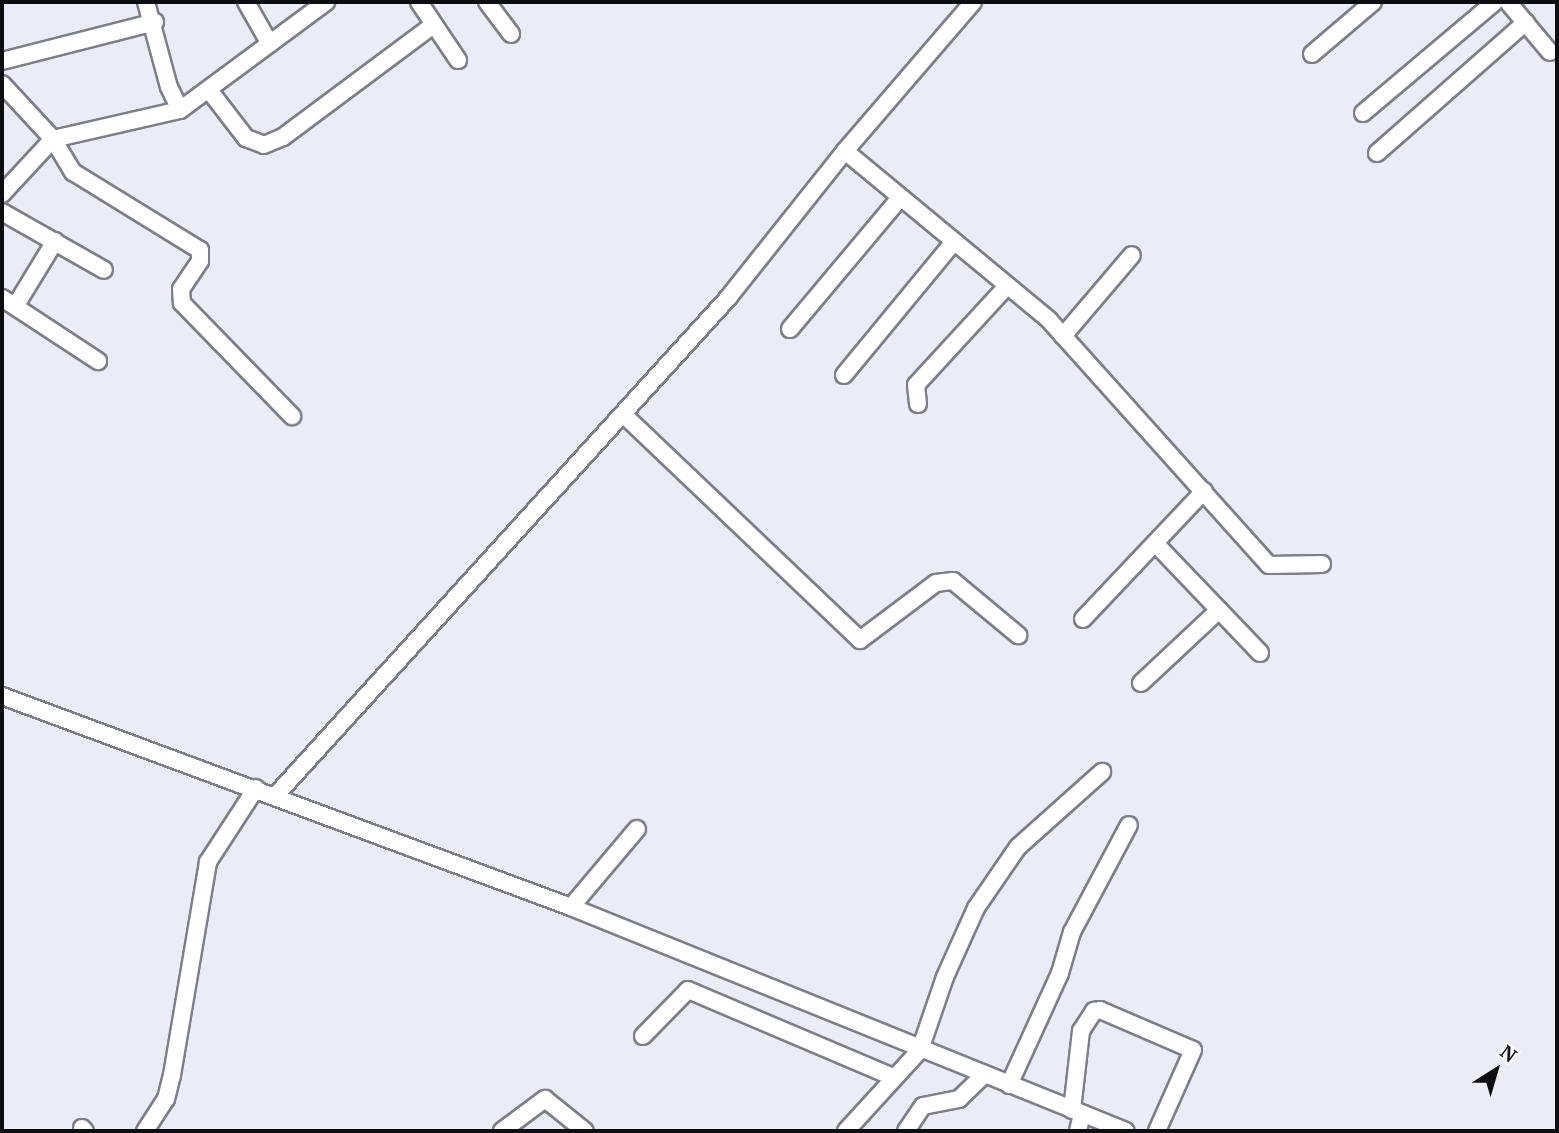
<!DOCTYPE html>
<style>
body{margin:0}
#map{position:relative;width:1559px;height:1133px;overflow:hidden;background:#eaedf7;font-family:"PT Serif",serif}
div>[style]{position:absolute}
.roads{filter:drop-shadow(2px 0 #7d7f88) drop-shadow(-2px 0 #7d7f88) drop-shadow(0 2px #7d7f88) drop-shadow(0 -2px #7d7f88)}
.minor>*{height:16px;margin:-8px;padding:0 8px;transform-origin:8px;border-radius:8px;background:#fff}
span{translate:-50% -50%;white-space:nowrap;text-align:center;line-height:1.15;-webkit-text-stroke:6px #f9fafe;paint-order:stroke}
.frame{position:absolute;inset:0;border:4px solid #0d0e11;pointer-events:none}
.north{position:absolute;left:1461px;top:1035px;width:70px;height:70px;-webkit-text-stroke:5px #f9fafe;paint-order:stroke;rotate:37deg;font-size:19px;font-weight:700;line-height:28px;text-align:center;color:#0d0e11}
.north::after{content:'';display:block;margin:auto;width:24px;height:32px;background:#0d0e11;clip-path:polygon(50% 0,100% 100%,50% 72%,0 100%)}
</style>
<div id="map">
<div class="roads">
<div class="minor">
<i style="left:146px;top:2px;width:88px;rotate:74.9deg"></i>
<i style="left:169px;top:87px;width:25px;rotate:64deg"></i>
<i style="left:246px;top:2px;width:48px;rotate:60.3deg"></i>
<i style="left:419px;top:2px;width:70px;rotate:56.1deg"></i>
<i style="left:487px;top:2px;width:40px;rotate:53deg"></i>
<i style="left:1508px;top:2px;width:65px;rotate:50deg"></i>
<i style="left:1312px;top:54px;width:80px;rotate:-40.4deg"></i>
<i style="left:2px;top:61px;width:158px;rotate:-14.3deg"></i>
<i style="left:2px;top:84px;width:75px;rotate:47.2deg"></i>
<i style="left:53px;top:139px;width:39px;rotate:59deg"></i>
<i style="left:73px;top:172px;width:149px;rotate:31.6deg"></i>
<i style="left:200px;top:250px;width:11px;rotate:90deg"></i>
<i style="left:200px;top:261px;width:34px;rotate:124deg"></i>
<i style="left:181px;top:289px;width:14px;rotate:86deg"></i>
<i style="left:182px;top:303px;width:158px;rotate:45.8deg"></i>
<i style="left:209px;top:90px;width:61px;rotate:52.4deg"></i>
<i style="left:246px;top:138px;width:19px;rotate:21deg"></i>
<i style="left:264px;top:145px;width:21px;rotate:-23deg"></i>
<i style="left:283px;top:137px;width:187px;rotate:-36.7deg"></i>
<i style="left:1363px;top:113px;width:172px;rotate:-40.1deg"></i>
<i style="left:845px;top:151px;width:265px;rotate:39.6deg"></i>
<i style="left:1049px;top:320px;width:329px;rotate:48.1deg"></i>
<i style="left:1269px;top:565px;width:53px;rotate:-1.1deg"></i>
<i style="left:1377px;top:153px;width:198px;rotate:-41.3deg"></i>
<i style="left:2px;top:194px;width:75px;rotate:-47.2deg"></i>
<i style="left:53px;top:139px;width:130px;rotate:-12.9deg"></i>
<i style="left:180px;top:110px;width:182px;rotate:-36.5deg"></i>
<i style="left:2px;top:212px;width:117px;rotate:29.6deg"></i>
<i style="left:2px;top:298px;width:115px;rotate:33.3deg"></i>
<i style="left:16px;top:305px;width:75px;rotate:-58.6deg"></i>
<i style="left:790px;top:329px;width:171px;rotate:-50deg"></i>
<i style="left:1063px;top:336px;width:106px;rotate:-49.6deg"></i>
<i style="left:844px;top:375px;width:171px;rotate:-50.5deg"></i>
<i style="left:918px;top:404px;width:19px;rotate:-96deg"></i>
<i style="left:916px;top:385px;width:133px;rotate:-47.4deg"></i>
<i style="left:624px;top:415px;width:326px;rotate:43.6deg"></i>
<i style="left:860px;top:640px;width:95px;rotate:-36.9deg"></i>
<i style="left:936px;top:583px;width:17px;rotate:-7deg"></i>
<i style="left:953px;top:581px;width:85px;rotate:39.7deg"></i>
<i style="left:1155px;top:543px;width:152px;rotate:46.3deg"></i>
<i style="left:1083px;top:619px;width:176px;rotate:-46.6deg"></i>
<i style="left:1141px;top:683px;width:107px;rotate:-43.1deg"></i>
<i style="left:2px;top:696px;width:607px;rotate:20.35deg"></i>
<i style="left:571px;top:907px;width:598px;rotate:21.98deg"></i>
<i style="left:276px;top:795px;width:672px;rotate:-47.71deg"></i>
<i style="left:728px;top:298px;width:188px;rotate:-51.5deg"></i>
<i style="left:845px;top:151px;width:196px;rotate:-49.3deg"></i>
<i style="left:571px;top:907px;width:102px;rotate:-49.8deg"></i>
<i style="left:643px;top:1036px;width:64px;rotate:-45.6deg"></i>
<i style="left:688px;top:990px;width:223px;rotate:23deg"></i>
<i style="left:1009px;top:1085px;width:123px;rotate:-65.5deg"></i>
<i style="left:1060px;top:973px;width:43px;rotate:-73.7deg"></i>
<i style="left:1072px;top:932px;width:121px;rotate:-62deg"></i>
<i style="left:1072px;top:1110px;width:80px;rotate:-83.5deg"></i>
<i style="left:1081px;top:1031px;width:24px;rotate:-57deg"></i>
<i style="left:1094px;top:1011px;width:6px;rotate:-9deg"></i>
<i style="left:1100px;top:1010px;width:101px;rotate:23.3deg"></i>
<i style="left:1193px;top:1050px;width:89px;rotate:114deg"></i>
<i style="left:82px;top:1128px;width:4px;rotate:45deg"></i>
<i style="left:145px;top:1131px;width:38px;rotate:-57deg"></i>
<i style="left:166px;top:1099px;width:25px;rotate:-76deg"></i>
<i style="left:172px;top:1075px;width:216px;rotate:-80.4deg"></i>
<i style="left:208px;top:862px;width:88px;rotate:-57deg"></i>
<i style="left:502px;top:1131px;width:54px;rotate:-36.7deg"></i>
<i style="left:545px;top:1099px;width:51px;rotate:38.7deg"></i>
<i style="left:846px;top:1131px;width:110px;rotate:-47.6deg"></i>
<i style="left:920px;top:1050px;width:77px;rotate:-71.1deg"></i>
<i style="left:945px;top:977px;width:76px;rotate:-65.8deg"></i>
<i style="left:976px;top:908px;width:74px;rotate:-55.5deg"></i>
<i style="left:1018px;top:847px;width:113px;rotate:-41.8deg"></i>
<i style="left:906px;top:1131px;width:30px;rotate:-56deg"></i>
<i style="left:923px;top:1106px;width:37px;rotate:-11deg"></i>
<i style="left:959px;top:1099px;width:36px;rotate:-44deg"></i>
<i style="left:1078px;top:1131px;width:17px;rotate:-77deg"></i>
</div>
</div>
<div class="frame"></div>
<div class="north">N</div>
</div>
